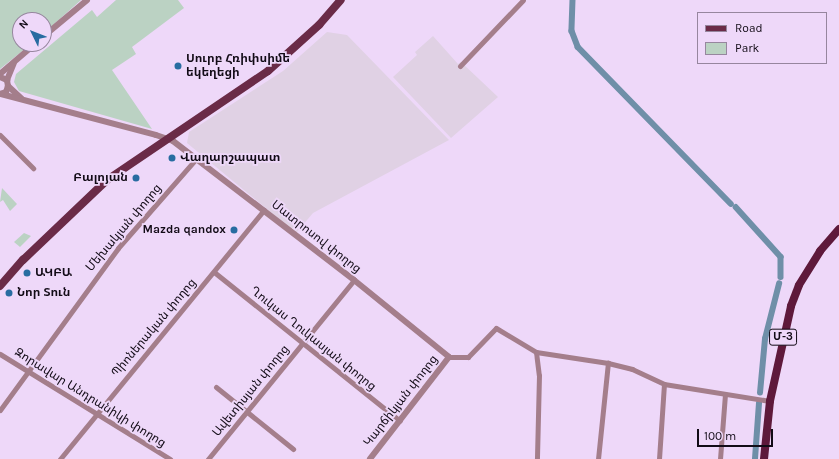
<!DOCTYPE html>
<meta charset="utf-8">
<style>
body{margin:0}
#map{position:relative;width:839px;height:459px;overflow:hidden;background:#eed8f9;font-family:Karla,"Noto Sans Armenian",sans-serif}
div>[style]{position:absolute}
.industrial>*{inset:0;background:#e0d1e4}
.green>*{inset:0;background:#bbd2c3}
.canal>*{height:5.5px;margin:-2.75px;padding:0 2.75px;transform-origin:2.75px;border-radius:2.75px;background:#6f8fa8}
.minor>*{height:5px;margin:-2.5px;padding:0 2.5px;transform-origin:2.5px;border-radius:2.5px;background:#a47e8b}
.tertiary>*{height:6px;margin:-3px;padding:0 3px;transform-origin:3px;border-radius:3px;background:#a47e8b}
.primary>*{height:8px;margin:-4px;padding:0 4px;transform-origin:4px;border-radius:4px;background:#6a2b47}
.trunk>*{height:8px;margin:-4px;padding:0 4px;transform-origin:4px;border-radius:4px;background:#5e193b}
.dots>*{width:11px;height:11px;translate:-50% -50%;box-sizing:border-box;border:2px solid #eed8f9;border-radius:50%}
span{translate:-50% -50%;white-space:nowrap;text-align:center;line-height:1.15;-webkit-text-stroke:3.5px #eed8f9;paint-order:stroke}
.shield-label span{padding:1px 3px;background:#eed8f9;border:1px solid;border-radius:3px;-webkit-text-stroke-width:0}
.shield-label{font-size:11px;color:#120b16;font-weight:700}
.poi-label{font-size:12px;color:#120b16;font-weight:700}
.left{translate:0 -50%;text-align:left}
.right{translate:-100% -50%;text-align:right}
.street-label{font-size:12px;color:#120b16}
.legend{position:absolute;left:697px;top:12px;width:130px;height:52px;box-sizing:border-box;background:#eed8f9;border:1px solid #96869e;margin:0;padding:5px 7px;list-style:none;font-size:12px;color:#120b16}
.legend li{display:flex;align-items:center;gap:8px;height:20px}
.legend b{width:20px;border:1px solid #96869e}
.north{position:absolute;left:12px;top:12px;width:40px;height:40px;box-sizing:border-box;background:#eed8f9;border:1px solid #96869e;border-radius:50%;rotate:313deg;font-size:11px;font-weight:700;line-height:16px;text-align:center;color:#120b16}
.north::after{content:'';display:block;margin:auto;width:14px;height:18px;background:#286ca1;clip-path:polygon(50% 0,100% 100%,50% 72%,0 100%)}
.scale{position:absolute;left:697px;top:429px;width:76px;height:18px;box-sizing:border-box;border:2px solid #120b16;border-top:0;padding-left:5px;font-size:12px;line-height:14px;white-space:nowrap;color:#120b16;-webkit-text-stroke:3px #eed8f9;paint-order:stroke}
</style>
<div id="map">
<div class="industrial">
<i style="clip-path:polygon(327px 32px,347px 35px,449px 140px,313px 213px,296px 233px,187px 143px,189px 132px,283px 71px)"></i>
<i style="clip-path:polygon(433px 36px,458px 64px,461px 62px,498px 97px,451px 138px,393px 77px,417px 55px,415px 52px)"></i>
</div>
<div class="green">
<i style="clip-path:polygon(0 0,81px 0,44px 33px,44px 20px,20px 20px,20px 44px,31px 44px,0 69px)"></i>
<i style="clip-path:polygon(116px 0,178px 0,184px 8px,132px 47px,136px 54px,112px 70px,152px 129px,19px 91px,14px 82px,16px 74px,92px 10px,97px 17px)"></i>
<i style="clip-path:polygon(2px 188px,17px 204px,10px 211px,3px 200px,0 202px)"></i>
<i style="clip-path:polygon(24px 233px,31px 236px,20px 247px,14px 242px)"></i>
</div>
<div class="canal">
<i style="left:573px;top:0;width:31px;rotate:92deg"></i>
<i style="left:572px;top:31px;width:17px;rotate:69deg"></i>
<i style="left:578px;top:47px;width:219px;rotate:45.7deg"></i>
<i style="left:736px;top:207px;width:67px;rotate:48deg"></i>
<i style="left:781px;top:257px;width:20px;rotate:90deg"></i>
<i style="left:760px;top:393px;width:54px;rotate:-84.7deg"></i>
<i style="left:765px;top:339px;width:57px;rotate:-75.7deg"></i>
<i style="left:755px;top:459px;width:56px;rotate:-85.9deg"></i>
</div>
<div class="minor">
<i style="left:460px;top:66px;width:91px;rotate:-46.3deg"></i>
<i style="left:0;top:135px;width:47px;rotate:45deg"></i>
<i style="left:214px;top:272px;width:238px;rotate:38.7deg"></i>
<i style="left:536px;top:352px;width:23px;rotate:83deg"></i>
<i style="left:539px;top:375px;width:84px;rotate:91.4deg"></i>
<i style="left:0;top:354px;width:200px;rotate:31.7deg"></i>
<i style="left:449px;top:357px;width:19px"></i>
<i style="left:468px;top:357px;width:40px;rotate:-46deg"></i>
<i style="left:496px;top:328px;width:47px;rotate:31deg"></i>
<i style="left:536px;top:352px;width:73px;rotate:8.7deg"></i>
<i style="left:608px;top:363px;width:25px;rotate:14deg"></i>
<i style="left:632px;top:369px;width:35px;rotate:25deg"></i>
<i style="left:664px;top:384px;width:107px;rotate:9.1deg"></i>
<i style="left:216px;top:387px;width:99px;rotate:38.8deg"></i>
<i style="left:0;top:410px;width:200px;rotate:-53.9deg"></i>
<i style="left:118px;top:248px;width:118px;rotate:-48.8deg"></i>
<i style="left:60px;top:459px;width:322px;rotate:-50.7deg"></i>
<i style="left:208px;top:459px;width:231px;rotate:-50.8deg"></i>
<i style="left:598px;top:459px;width:97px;rotate:-84.1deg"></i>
<i style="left:659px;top:459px;width:75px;rotate:-86.2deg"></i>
<i style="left:720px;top:459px;width:65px;rotate:-85.6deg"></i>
</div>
<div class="tertiary">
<i style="left:44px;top:36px;width:56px;rotate:-39.9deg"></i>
<i style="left:0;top:74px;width:46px;rotate:-40.6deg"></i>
<i style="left:0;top:77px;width:8px;rotate:23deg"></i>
<i style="left:7px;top:80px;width:6px;rotate:81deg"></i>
<i style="left:8px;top:86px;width:6px;rotate:108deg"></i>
<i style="left:6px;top:92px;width:6px;rotate:162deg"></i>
<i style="left:7px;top:80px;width:18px;rotate:-68deg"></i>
<i style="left:8px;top:86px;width:18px;rotate:43deg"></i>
<i style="left:1px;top:94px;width:160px;rotate:14.8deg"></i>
<i style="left:156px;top:135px;width:18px;rotate:19deg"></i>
<i style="left:173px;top:141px;width:228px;rotate:37.5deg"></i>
<i style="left:354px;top:280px;width:122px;rotate:39deg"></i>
<i style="left:449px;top:357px;width:129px;rotate:127.8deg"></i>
</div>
<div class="primary">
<i style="left:0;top:286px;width:35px;rotate:-49deg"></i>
<i style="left:23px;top:260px;width:116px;rotate:-43.6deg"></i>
<i style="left:107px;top:180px;width:194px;rotate:-34.1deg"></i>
<i style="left:268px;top:71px;width:69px;rotate:-42deg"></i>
<i style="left:319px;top:25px;width:33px;rotate:-49deg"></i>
</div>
<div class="trunk">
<i style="left:764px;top:459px;width:58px;rotate:-84.1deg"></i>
<i style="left:770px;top:401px;width:97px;rotate:-77.5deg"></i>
<i style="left:791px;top:306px;width:22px;rotate:-69deg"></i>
<i style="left:799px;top:285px;width:40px;rotate:-58deg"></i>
<i style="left:820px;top:251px;width:29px;rotate:-49deg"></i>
</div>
<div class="dots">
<i style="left:178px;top:66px;background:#286ca1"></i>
<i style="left:172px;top:158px;background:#286ca1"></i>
<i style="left:136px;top:178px;background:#286ca1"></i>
<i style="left:234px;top:230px;background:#286ca1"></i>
<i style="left:27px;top:273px;background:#286ca1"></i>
<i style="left:9px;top:293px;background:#286ca1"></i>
</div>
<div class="shield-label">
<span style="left:783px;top:337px">Մ-3</span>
</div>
<div class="poi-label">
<span class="left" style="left:186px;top:66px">Սուրբ Հռիփսիմե<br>եկեղեցի</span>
<span class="left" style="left:180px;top:158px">Վաղարշապատ</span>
<span class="right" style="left:128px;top:178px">Բալոյան</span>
<span class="right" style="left:226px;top:230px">Mazda qandox</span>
<span class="left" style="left:35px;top:273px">ԱԿԲԱ</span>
<span class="left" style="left:17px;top:293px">Նոր Տուն</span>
</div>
<div class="street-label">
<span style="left:124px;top:228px;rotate:-50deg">Մեխակյան փողոց</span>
<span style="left:316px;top:237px;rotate:38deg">Մատրոսով փողոց</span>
<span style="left:154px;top:328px;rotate:-50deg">Պիոներական փողոց</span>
<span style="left:313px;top:339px;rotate:39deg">Ղուկաս Ղուկասյան փողոց</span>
<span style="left:251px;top:391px;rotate:-51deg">Ավետիսյան փողոց</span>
<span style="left:90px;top:398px;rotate:32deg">Զորավար Անդրանիկի փողոց</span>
<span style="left:401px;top:401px;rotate:-52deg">Կարճիկյան փողոց</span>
</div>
<ul class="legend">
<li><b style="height:5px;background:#6a2b47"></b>Road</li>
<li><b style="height:11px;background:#bbd2c3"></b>Park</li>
</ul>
<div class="north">N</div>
<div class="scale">100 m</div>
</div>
